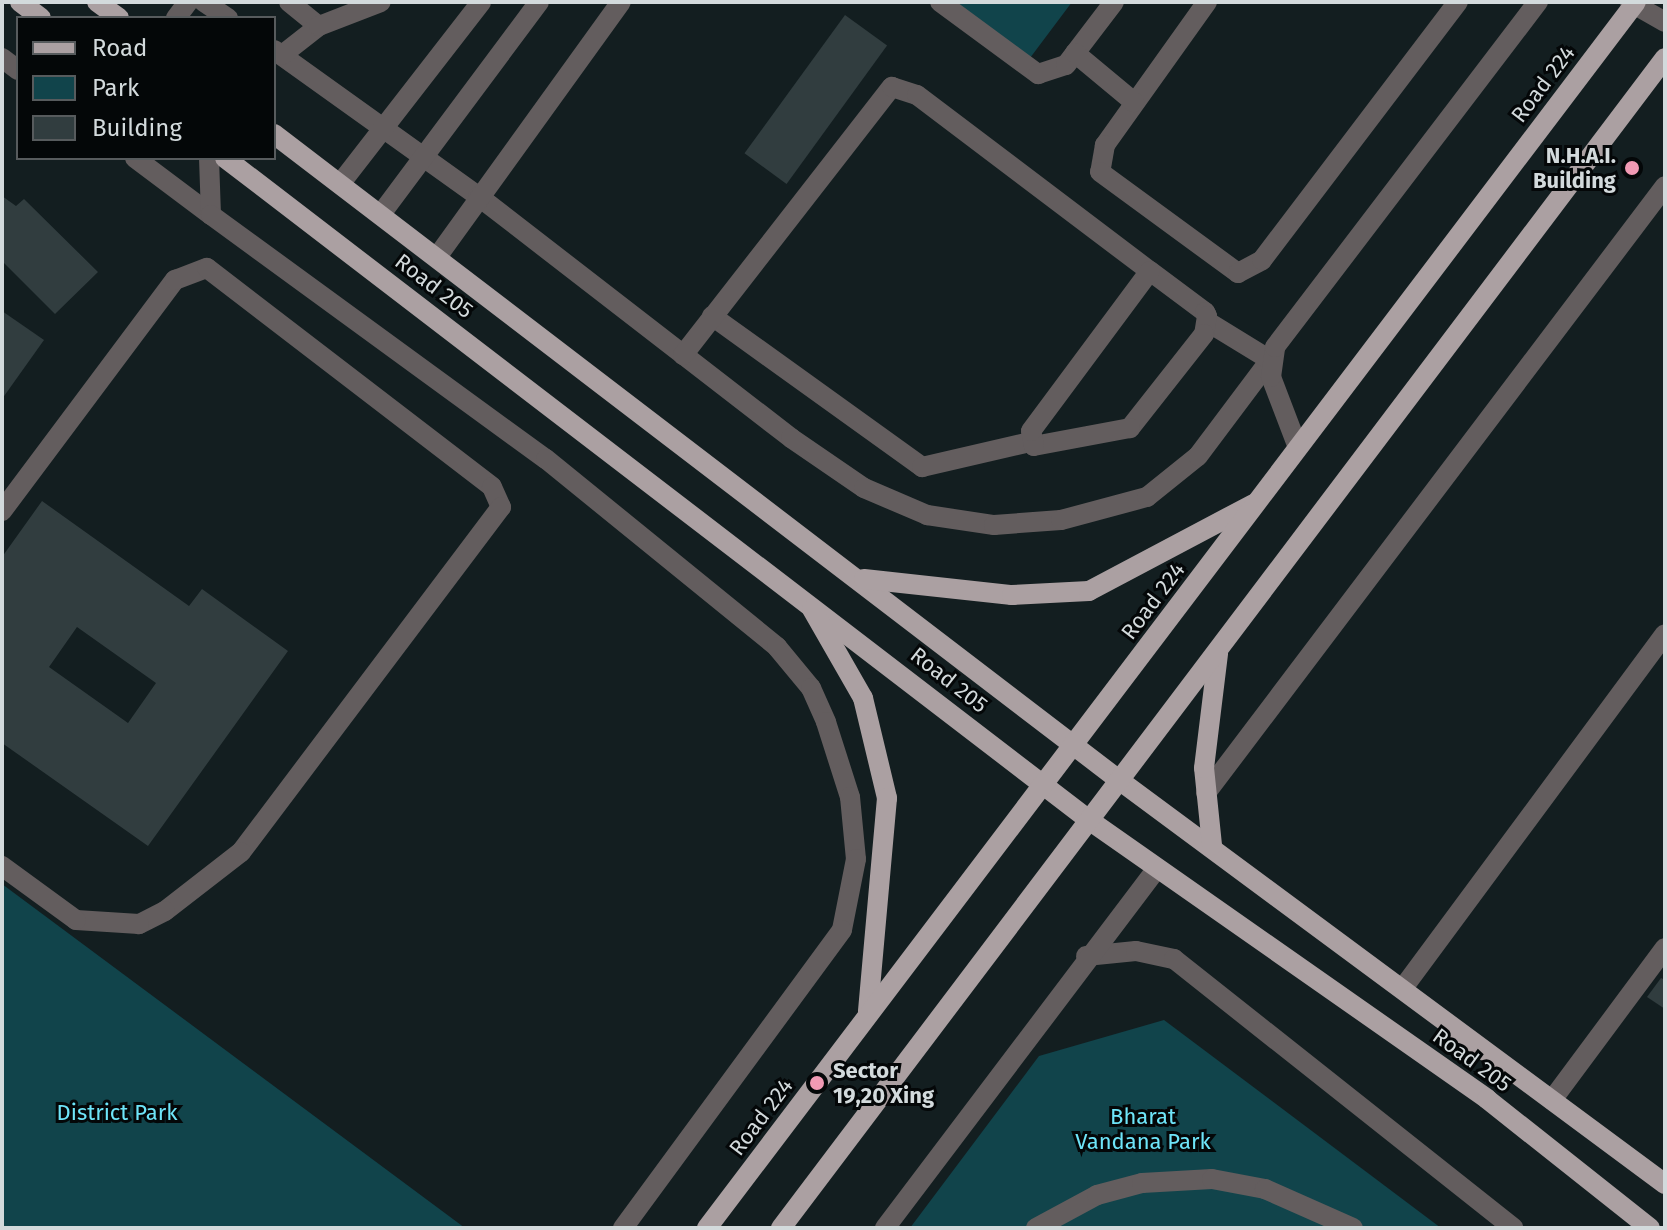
<!DOCTYPE html>
<style>
body{margin:0}
#map{position:relative;width:1667px;height:1230px;overflow:hidden;background:#131e20;font-family:"Fira Sans",sans-serif}
div>[style]{position:absolute}
.green>*{inset:0;background:#11444b}
.building>*{inset:0;background:#313d3f;transform-origin:0 0}
.minor>*{height:20px;margin:-10px;padding:0 10px;transform-origin:10px;border-radius:10px;background:#635d5e}
.major>*{height:20px;margin:-10px;padding:0 10px;transform-origin:10px;border-radius:10px;background:#aba0a2}
.dots>*{width:22px;height:22px;translate:-50% -50%;box-sizing:border-box;border:4px solid #040708;border-radius:50%}
span{translate:-50% -50%;white-space:nowrap;text-align:center;line-height:1.15;-webkit-text-stroke:6px #040708;paint-order:stroke}
.street-label{font-size:22px;color:#d3dadc}
.poi-label{font-size:22px;color:#d3dadc;font-weight:700}
.right{translate:-100% -50%;text-align:right}
.left{translate:0 -50%;text-align:left}
.park-label{font-size:22px;color:#6ee5f9}
.frame{position:absolute;inset:0;border:4px solid #d3dadc;pointer-events:none}
.legend{position:absolute;left:16px;top:16px;width:260px;height:144px;box-sizing:border-box;background:#040708;border:2px solid #575b5d;margin:0;padding:10px 14px;list-style:none;font-size:24px;color:#d3dadc}
.legend li{display:flex;align-items:center;gap:16px;height:40px}
.legend b{width:40px;border:2px solid #575b5d}
</style>
<div id="map">
<div class="green">
<i style="clip-path:polygon(954px 2px,1072px 2px,1030px 58px)"></i>
<i style="clip-path:polygon(2px 884px,465px 1228px,2px 1228px)"></i>
<i style="clip-path:polygon(1164px 1020px,1441px 1228px,910px 1228px,1039px 1056px)"></i>
</div>
<div class="building">
<i style="left:845px;top:15px;width:52px;height:171px;rotate:36deg"></i>
<i style="clip-path:polygon(2px 196px,16px 206px,24px 199px,98px 272px,55px 314px,2px 261px)"></i>
<i style="clip-path:polygon(2px 311px,44px 340px,2px 399px)"></i>
<i style="clip-path:polygon(evenodd,42px 501px,189px 606px,202px 589px,288px 651px,148px 846px,2px 743px,2px 557px,42px 501px,77px 627px,156px 683px,128px 723px,49px 667px,77px 627px)"></i>
<i style="clip-path:polygon(1661px 978px,1665px 980px,1665px 1009px,1647px 997px)"></i>
</div>
<div class="minor">
<i style="left:204px;top:2px;width:29px;rotate:34deg"></i>
<i style="left:289px;top:2px;width:38px;rotate:39deg"></i>
<i style="left:940px;top:2px;width:122px;rotate:36.3deg"></i>
<i style="left:1038px;top:74px;width:29px;rotate:-18deg"></i>
<i style="left:1066px;top:65px;width:79px;rotate:-52.7deg"></i>
<i style="left:1207px;top:2px;width:176px;rotate:125.5deg"></i>
<i style="left:1105px;top:145px;width:27px;rotate:100deg"></i>
<i style="left:1100px;top:172px;width:171px;rotate:36.2deg"></i>
<i style="left:1238px;top:273px;width:27px;rotate:-28deg"></i>
<i style="left:1262px;top:260px;width:324px;rotate:-52.8deg"></i>
<i style="left:1630px;top:2px;width:40px;rotate:29.7deg"></i>
<i style="left:176px;top:18px;width:20px;rotate:-53deg"></i>
<i style="left:274px;top:50px;width:251px;rotate:35.6deg"></i>
<i style="left:478px;top:196px;width:396px;rotate:37.7deg"></i>
<i style="left:791px;top:438px;width:88px;rotate:34.4deg"></i>
<i style="left:864px;top:488px;width:69px;rotate:23.2deg"></i>
<i style="left:927px;top:515px;width:68px;rotate:8.5deg"></i>
<i style="left:994px;top:525px;width:67px;rotate:-4.3deg"></i>
<i style="left:1061px;top:520px;width:89px;rotate:-15deg"></i>
<i style="left:1147px;top:497px;width:65px;rotate:-38.8deg"></i>
<i style="left:1198px;top:456px;width:120px;rotate:-53.1deg"></i>
<i style="left:1270px;top:360px;width:73px;rotate:-148.5deg"></i>
<i style="left:1075px;top:53px;width:77px;rotate:39.7deg"></i>
<i style="left:282px;top:55px;width:47px;rotate:-38.1deg"></i>
<i style="left:319px;top:26px;width:66px;rotate:-21.2deg"></i>
<i style="left:2px;top:58px;width:20px;rotate:37deg"></i>
<i style="left:135px;top:158px;width:95px;rotate:36.9deg"></i>
<i style="left:209px;top:158px;width:57px;rotate:88deg"></i>
<i style="left:211px;top:215px;width:414px;rotate:36.1deg"></i>
<i style="left:546px;top:459px;width:298px;rotate:39.1deg"></i>
<i style="left:777px;top:647px;width:53px;rotate:50.3deg"></i>
<i style="left:811px;top:688px;width:37px;rotate:66deg"></i>
<i style="left:826px;top:722px;width:79px;rotate:72.3deg"></i>
<i style="left:850px;top:797px;width:62px;rotate:84.5deg"></i>
<i style="left:856px;top:859px;width:72px;rotate:101.2deg"></i>
<i style="left:842px;top:930px;width:370px;rotate:126.3deg"></i>
<i style="left:340px;top:184px;width:230px;rotate:-52.2deg"></i>
<i style="left:381px;top:214px;width:264px;rotate:-53.3deg"></i>
<i style="left:437px;top:257px;width:314px;rotate:-54.2deg"></i>
<i style="left:712px;top:316px;width:259px;rotate:35.7deg"></i>
<i style="left:922px;top:467px;width:111px;rotate:-13deg"></i>
<i style="left:683px;top:355px;width:340px;rotate:-52.1deg"></i>
<i style="left:892px;top:87px;width:26px;rotate:18deg"></i>
<i style="left:917px;top:95px;width:292px;rotate:37.1deg"></i>
<i style="left:1150px;top:271px;width:69px;rotate:36.7deg"></i>
<i style="left:1205px;top:312px;width:4px;rotate:63deg"></i>
<i style="left:1207px;top:316px;width:18px;rotate:99deg"></i>
<i style="left:1204px;top:334px;width:120px;rotate:128.2deg"></i>
<i style="left:1130px;top:428px;width:98px;rotate:169.4deg"></i>
<i style="left:1034px;top:446px;width:15px;rotate:-101deg"></i>
<i style="left:1031px;top:431px;width:199px;rotate:-53.4deg"></i>
<i style="left:1297px;top:445px;width:73px;rotate:-110.9deg"></i>
<i style="left:1271px;top:377px;width:30px;rotate:-82deg"></i>
<i style="left:1275px;top:347px;width:434px;rotate:-52.7deg"></i>
<i style="left:2px;top:511px;width:289px;rotate:-53.2deg"></i>
<i style="left:175px;top:280px;width:34px;rotate:-21deg"></i>
<i style="left:207px;top:268px;width:359px;rotate:37.5deg"></i>
<i style="left:492px;top:487px;width:22px;rotate:66deg"></i>
<i style="left:501px;top:507px;width:432px;rotate:127deg"></i>
<i style="left:241px;top:852px;width:96px;rotate:142.2deg"></i>
<i style="left:165px;top:911px;width:29px;rotate:153deg"></i>
<i style="left:139px;top:924px;width:63px;rotate:-176.4deg"></i>
<i style="left:76px;top:920px;width:92px;rotate:-143.9deg"></i>
<i style="left:1206px;top:793px;width:761px;rotate:-52.9deg"></i>
<i style="left:1086px;top:956px;width:50px;rotate:-5.7deg"></i>
<i style="left:1136px;top:951px;width:39px;rotate:12deg"></i>
<i style="left:1174px;top:959px;width:433px;rotate:38.4deg"></i>
<i style="left:1403px;top:988px;width:440px;rotate:-53.5deg"></i>
<i style="left:1552px;top:1100px;width:189px;rotate:-53.4deg"></i>
<i style="left:885px;top:1228px;width:451px;rotate:-52.9deg"></i>
<i style="left:1036px;top:1228px;width:69px;rotate:-28.4deg"></i>
<i style="left:1097px;top:1195px;width:47px;rotate:-14.9deg"></i>
<i style="left:1142px;top:1183px;width:70px;rotate:-3.3deg"></i>
<i style="left:1212px;top:1179px;width:54px;rotate:10.7deg"></i>
<i style="left:1265px;top:1189px;width:96px;rotate:23.9deg"></i>
</div>
<div class="major">
<i style="left:20px;top:2px;width:26px;rotate:37deg"></i>
<i style="left:97px;top:2px;width:27px;rotate:36deg"></i>
<i style="left:274px;top:134px;width:1064px;rotate:37.4deg"></i>
<i style="left:1119px;top:780px;width:679px;rotate:36.5deg"></i>
<i style="left:225px;top:158px;width:1088px;rotate:37.46deg"></i>
<i style="left:1089px;top:820px;width:486px;rotate:35deg"></i>
<i style="left:1487px;top:1099px;width:208px;rotate:38.4deg"></i>
<i style="left:864px;top:579px;width:149px;rotate:6.2deg"></i>
<i style="left:1012px;top:595px;width:77px;rotate:-3deg"></i>
<i style="left:1089px;top:591px;width:186px;rotate:-27.9deg"></i>
<i style="left:812px;top:609px;width:103px;rotate:60.2deg"></i>
<i style="left:863px;top:698px;width:103px;rotate:76.5deg"></i>
<i style="left:887px;top:798px;width:214px;rotate:95.1deg"></i>
<i style="left:1212px;top:845px;width:77px;rotate:-95.9deg"></i>
<i style="left:1204px;top:768px;width:115px;rotate:-83deg"></i>
<i style="left:707px;top:1228px;width:1538px;rotate:-52.85deg"></i>
<i style="left:781px;top:1228px;width:1466px;rotate:-52.93deg"></i>
</div>
<div class="dots">
<i style="left:1632px;top:168px;background:#f19ab4"></i>
<i style="left:817px;top:1083px;background:#f19ab4"></i>
</div>
<div class="street-label">
<span style="left:1543px;top:84px;rotate:-53deg">Road 224</span>
<span style="left:434px;top:286px;rotate:37deg">Road 205</span>
<span style="left:1153px;top:601px;rotate:-53deg">Road 224</span>
<span style="left:949px;top:680px;rotate:38deg">Road 205</span>
<span style="left:1472px;top:1060px;rotate:36deg">Road 205</span>
<span style="left:761px;top:1117px;rotate:-53deg">Road 224</span>
</div>
<div class="poi-label">
<span class="right" style="left:1616px;top:168px">N.H.A.I.<br>Building</span>
<span class="left" style="left:833px;top:1083px">Sector<br>19,20 Xing</span>
</div>
<div class="park-label">
<span style="left:117px;top:1113px">District Park</span>
<span style="left:1143px;top:1129px">Bharat<br>Vandana Park</span>
</div>
<div class="frame"></div>
<ul class="legend">
<li><b style="height:10px;background:#aba0a2"></b>Road</li>
<li><b style="height:22px;background:#11444b"></b>Park</li>
<li><b style="height:22px;background:#313d3f"></b>Building</li>
</ul>
</div>
